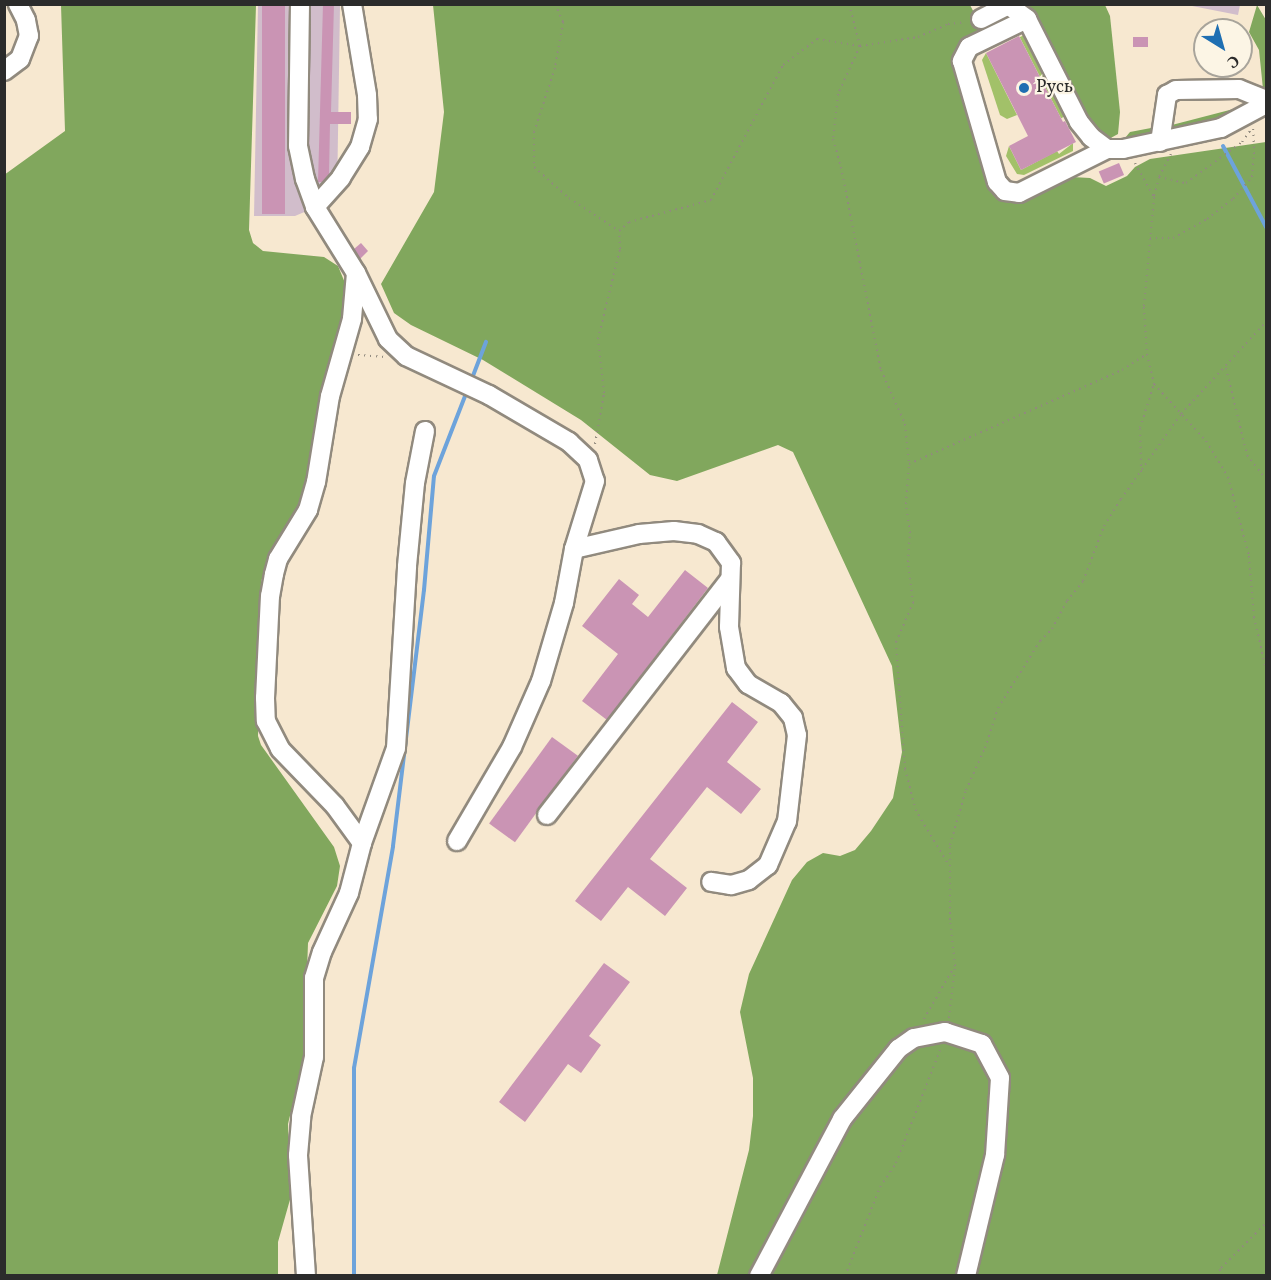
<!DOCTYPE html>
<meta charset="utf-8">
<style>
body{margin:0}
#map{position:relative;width:1271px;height:1280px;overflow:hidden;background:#f7e8d0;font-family:Vollkorn,serif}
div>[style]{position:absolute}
.industrial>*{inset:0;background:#d1bdcb}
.green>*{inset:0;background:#a2c169;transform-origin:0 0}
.forest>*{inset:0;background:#81a75d}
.stream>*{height:4px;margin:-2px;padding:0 2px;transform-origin:2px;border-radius:2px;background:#6da3db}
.building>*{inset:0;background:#ca94b4;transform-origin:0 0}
.path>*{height:2px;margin-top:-1px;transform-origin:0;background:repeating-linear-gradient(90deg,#918a7e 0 1.5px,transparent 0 6px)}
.roads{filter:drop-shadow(2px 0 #918a7e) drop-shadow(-2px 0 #918a7e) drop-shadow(0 2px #918a7e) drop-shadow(0 -2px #918a7e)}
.minor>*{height:18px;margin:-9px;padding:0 9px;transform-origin:9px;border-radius:9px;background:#fff}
.dots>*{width:16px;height:16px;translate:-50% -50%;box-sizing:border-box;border:3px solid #fcf5e5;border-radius:50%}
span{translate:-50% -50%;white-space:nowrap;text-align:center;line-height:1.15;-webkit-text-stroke:4.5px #fcf5e5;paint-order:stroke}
.poi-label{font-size:18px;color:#2b2b2b}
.left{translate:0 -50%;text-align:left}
.frame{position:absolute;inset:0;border:6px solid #2b2b2b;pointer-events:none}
.north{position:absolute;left:1193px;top:18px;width:60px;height:60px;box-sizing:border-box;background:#fcf5e5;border:2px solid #a8a49b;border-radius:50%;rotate:143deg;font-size:16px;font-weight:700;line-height:24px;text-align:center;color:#2b2b2b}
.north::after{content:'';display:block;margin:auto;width:21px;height:27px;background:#1f6fb2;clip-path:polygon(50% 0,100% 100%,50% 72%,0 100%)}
</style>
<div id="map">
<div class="industrial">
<i style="clip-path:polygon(258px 5px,340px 5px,337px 198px,295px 216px,254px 216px)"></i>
<i style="clip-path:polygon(1187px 5px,1240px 5px,1238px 15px)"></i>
</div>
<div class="green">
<i style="left:1026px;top:34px;width:91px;height:7px;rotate:63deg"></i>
<i style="clip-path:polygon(986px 53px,1017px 115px,1007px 119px,1000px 115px,982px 60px)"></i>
<i style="clip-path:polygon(1073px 143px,1073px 151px,1024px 175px,1017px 174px,1006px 156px,1009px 146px,1021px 170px,1057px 151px,1059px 154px)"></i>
</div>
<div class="forest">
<i style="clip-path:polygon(61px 5px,256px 5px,249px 230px,253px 243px,263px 251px,324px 257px,338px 266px,345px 283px,347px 305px,309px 478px,293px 517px,272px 548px,261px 582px,258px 736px,261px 745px,334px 847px,340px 866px,337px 886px,308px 943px,304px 1057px,288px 1124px,291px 1196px,278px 1242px,278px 1275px,5px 1275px,4px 175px,65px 131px)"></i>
<i style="clip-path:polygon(433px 5px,970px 5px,981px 26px,979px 33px,962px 41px,953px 62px,990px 187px,1002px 199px,1022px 202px,1072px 177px,1090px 178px,1106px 186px,1127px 176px,1135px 167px,1150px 159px,1266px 142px,1266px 1275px,717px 1275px,749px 1150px,753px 1116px,753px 1078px,740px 1012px,749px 974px,792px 880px,807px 862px,823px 853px,840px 856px,855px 850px,871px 831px,893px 798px,902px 752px,892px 666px,793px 452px,778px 445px,677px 481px,650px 475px,581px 420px,483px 360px,411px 325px,394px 313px,381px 284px,434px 192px,444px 112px)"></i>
<i style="clip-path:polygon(1025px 5px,1105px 5px,1110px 16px,1120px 112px,1118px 134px,1107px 140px,1081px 117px)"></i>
<i style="clip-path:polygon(1257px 5px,1266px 20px,1266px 88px,1263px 89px,1259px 50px,1249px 32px)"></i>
<i style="clip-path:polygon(1245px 106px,1226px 116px,1170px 132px,1168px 126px)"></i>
<i style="clip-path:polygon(1151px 128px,1154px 129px,1156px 136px,1127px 140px,1125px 138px,1130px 132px)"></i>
</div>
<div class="stream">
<i style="left:1223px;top:146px;width:92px;rotate:62deg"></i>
<i style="left:471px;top:381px;width:42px;rotate:-69deg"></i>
<i style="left:354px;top:1276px;width:208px;rotate:-90deg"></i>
<i style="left:354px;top:1068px;width:225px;rotate:-80deg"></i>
<i style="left:393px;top:846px;width:258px;rotate:-83.1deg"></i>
<i style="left:424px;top:590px;width:114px;rotate:-85deg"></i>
<i style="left:434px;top:476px;width:91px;rotate:-68.8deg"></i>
</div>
<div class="building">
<i style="left:262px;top:4px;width:23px;height:210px"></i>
<i style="clip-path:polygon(323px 4px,334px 4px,331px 112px,351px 112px,351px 124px,330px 124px,329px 175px,322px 182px,318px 182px)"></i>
<i style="clip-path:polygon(1019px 36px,1063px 122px,1065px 121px,1076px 142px,1021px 170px,1009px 146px,1028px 136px,986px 53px)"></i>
<i style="left:1133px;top:37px;width:15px;height:10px"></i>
<i style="left:1119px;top:163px;width:13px;height:22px;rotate:67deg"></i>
<i style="clip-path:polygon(361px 243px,368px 251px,360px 259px,354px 249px)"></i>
<i style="clip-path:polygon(685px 570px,708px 588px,607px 720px,582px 701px,618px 654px,582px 626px,619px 579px,639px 595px,632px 604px,648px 617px)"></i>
<i style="clip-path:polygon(732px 702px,758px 722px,727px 762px,761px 789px,741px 814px,707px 787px,650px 859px,687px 888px,665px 916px,628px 887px,601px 921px,575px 901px)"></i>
<i style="left:552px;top:737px;width:32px;height:107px;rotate:36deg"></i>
<i style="clip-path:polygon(604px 963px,630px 982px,589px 1036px,601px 1045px,581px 1073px,568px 1064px,525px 1122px,499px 1102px)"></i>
</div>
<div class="path">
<i style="left:555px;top:4px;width:20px;rotate:66deg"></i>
<i style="left:563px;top:22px;width:47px;rotate:99.9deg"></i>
<i style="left:555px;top:68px;width:67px;rotate:108.2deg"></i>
<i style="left:534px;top:132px;width:35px;rotate:90deg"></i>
<i style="left:534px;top:167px;width:47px;rotate:41.5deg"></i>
<i style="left:569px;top:198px;width:60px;rotate:33.4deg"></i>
<i style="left:849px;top:4px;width:43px;rotate:75.3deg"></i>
<i style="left:860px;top:46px;width:53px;rotate:114.6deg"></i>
<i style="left:838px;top:94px;width:45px;rotate:96.3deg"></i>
<i style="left:833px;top:139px;width:29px;rotate:74deg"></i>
<i style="left:841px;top:167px;width:207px;rotate:78.9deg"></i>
<i style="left:881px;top:370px;width:59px;rotate:66deg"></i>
<i style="left:905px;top:424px;width:40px;rotate:84.3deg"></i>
<i style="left:1171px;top:154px;width:26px;rotate:118deg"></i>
<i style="left:1159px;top:177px;width:21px;rotate:104deg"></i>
<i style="left:1154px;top:197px;width:110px;rotate:95.2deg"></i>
<i style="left:1144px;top:307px;width:47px;rotate:86.3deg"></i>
<i style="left:1147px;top:354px;width:31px;rotate:77deg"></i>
<i style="left:1154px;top:384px;width:77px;rotate:47.6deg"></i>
<i style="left:1206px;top:441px;width:42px;rotate:58.6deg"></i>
<i style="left:1228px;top:477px;width:82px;rotate:75.1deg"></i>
<i style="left:1249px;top:556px;width:61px;rotate:85.3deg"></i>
<i style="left:1254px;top:617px;width:54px;rotate:77.2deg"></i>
<i style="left:1135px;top:163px;width:39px;rotate:61deg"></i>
<i style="left:1159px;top:177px;width:28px;rotate:13deg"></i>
<i style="left:1186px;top:183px;width:69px;rotate:-36.2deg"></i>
<i style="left:1242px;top:142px;width:14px;rotate:-54deg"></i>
<i style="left:619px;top:231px;width:13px;rotate:-42deg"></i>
<i style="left:629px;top:222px;width:85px;rotate:-15deg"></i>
<i style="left:711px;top:200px;width:153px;rotate:-61.9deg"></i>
<i style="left:783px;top:65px;width:43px;rotate:-37.4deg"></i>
<i style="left:817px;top:39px;width:44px;rotate:9.2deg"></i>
<i style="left:860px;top:46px;width:59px;rotate:-8.8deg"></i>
<i style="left:918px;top:37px;width:33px;rotate:-23deg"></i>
<i style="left:948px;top:24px;width:18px;rotate:-6deg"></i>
<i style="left:1150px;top:238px;width:23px"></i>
<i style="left:1173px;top:238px;width:39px;rotate:-29deg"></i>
<i style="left:1207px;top:219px;width:33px;rotate:-38deg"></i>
<i style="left:1233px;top:199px;width:29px;rotate:-49deg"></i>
<i style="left:1252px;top:177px;width:23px;rotate:-85deg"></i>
<i style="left:1254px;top:154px;width:25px;rotate:-92deg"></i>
<i style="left:358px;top:355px;width:27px;rotate:4deg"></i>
<i style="left:1226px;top:368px;width:89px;rotate:76.4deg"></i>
<i style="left:1247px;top:455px;width:31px;rotate:52deg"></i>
<i style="left:595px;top:444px;width:52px;rotate:-80deg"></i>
<i style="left:604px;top:393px;width:54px;rotate:-96.3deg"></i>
<i style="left:598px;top:339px;width:93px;rotate:-76.3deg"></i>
<i style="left:620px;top:249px;width:18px;rotate:-93deg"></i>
<i style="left:1141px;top:472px;width:44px;rotate:-91.3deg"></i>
<i style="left:1140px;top:428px;width:46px;rotate:-72.3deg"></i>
<i style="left:947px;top:862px;width:60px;rotate:-121.3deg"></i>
<i style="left:916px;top:811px;width:43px;rotate:-104.7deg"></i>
<i style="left:905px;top:769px;width:127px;rotate:-94.1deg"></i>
<i style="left:896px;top:642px;width:43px;rotate:-66.4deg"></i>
<i style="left:913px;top:603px;width:41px;rotate:-97deg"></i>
<i style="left:908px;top:562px;width:29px;rotate:-86deg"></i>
<i style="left:910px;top:533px;width:29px;rotate:-98deg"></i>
<i style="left:906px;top:504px;width:40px;rotate:-85.7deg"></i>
<i style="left:909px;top:464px;width:233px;rotate:-23.8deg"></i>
<i style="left:1122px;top:370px;width:30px;rotate:-33deg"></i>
<i style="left:949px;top:1018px;width:52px;rotate:-83.4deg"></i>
<i style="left:955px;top:966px;width:46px;rotate:-96.2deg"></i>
<i style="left:950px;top:920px;width:75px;rotate:-90deg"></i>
<i style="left:950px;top:845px;width:57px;rotate:-73.8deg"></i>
<i style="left:966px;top:790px;width:46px;rotate:-65.7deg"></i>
<i style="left:985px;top:748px;width:42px;rotate:-72deg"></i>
<i style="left:998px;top:708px;width:79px;rotate:-57.9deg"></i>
<i style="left:1040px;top:641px;width:17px;rotate:-45deg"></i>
<i style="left:1052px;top:629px;width:32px;rotate:-62deg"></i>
<i style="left:1067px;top:601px;width:26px;rotate:-51deg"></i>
<i style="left:1083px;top:581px;width:59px;rotate:-69.1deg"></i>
<i style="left:1104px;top:526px;width:32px;rotate:-58deg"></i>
<i style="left:1121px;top:499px;width:104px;rotate:-54.8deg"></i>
<i style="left:1181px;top:414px;width:125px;rotate:-47.3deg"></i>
<i style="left:924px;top:1019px;width:60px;rotate:-60deg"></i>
<i style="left:845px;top:1276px;width:96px;rotate:-68.5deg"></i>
<i style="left:880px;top:1187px;width:29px;rotate:-56deg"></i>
<i style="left:896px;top:1163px;width:121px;rotate:-68.7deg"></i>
<i style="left:1217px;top:1276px;width:9px;rotate:-63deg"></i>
<i style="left:1221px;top:1268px;width:64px;rotate:-45deg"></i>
</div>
<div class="roads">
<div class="minor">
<i style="left:300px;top:4px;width:142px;rotate:90.8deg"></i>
<i style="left:298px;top:146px;width:34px;rotate:78deg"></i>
<i style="left:305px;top:179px;width:30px;rotate:70deg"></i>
<i style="left:352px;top:4px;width:92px;rotate:80.6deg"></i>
<i style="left:367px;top:95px;width:24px;rotate:88deg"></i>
<i style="left:368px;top:119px;width:29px;rotate:106deg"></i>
<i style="left:360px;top:147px;width:36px;rotate:122deg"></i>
<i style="left:341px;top:178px;width:39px;rotate:132deg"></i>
<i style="left:315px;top:207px;width:78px;rotate:58.2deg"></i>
<i style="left:356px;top:273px;width:73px;rotate:64.1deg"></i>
<i style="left:388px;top:339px;width:25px;rotate:43deg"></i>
<i style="left:406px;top:356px;width:92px;rotate:25.2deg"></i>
<i style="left:489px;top:395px;width:93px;rotate:30.4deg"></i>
<i style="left:569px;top:442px;width:26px;rotate:43deg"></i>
<i style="left:588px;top:460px;width:22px;rotate:72deg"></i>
<i style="left:595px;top:481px;width:71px;rotate:107.2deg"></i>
<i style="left:574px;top:549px;width:55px;rotate:100.5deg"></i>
<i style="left:564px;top:603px;width:81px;rotate:106.4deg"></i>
<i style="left:541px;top:681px;width:72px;rotate:113.7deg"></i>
<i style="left:512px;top:747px;width:109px;rotate:120.3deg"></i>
<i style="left:981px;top:19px;width:30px;rotate:-27deg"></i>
<i style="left:1008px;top:5px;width:24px;rotate:36deg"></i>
<i style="left:1027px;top:19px;width:64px;rotate:154.2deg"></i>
<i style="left:969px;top:47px;width:16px;rotate:117deg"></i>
<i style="left:962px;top:61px;width:126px;rotate:73.9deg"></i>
<i style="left:997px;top:182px;width:12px;rotate:48deg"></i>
<i style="left:1005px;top:191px;width:14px;rotate:8deg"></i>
<i style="left:1019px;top:193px;width:98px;rotate:-26.6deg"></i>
<i style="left:1027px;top:19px;width:115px;rotate:63.2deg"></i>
<i style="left:1079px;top:122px;width:19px;rotate:51deg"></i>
<i style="left:1091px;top:137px;width:20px;rotate:37deg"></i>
<i style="left:1107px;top:149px;width:16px"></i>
<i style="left:1123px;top:149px;width:100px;rotate:-12.1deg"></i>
<i style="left:1221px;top:128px;width:51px;rotate:-28.1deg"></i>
<i style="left:4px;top:71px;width:20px;rotate:-37deg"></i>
<i style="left:20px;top:59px;width:25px;rotate:-69deg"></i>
<i style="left:29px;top:36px;width:16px;rotate:-101deg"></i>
<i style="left:26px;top:20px;width:18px;rotate:-117deg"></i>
<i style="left:1160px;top:142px;width:48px;rotate:-81.5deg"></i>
<i style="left:1167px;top:95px;width:10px;rotate:-29deg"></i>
<i style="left:1176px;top:90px;width:63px;rotate:-0.9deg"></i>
<i style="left:1239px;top:89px;width:29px;rotate:22deg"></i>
<i style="left:356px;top:273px;width:46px;rotate:95deg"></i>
<i style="left:352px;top:319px;width:80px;rotate:105.9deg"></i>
<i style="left:330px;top:396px;width:87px;rotate:99.2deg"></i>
<i style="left:316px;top:482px;width:29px;rotate:106deg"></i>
<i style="left:308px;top:510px;width:57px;rotate:121.5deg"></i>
<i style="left:278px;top:559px;width:16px;rotate:105deg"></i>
<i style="left:274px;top:574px;width:22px;rotate:100deg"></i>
<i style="left:270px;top:596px;width:102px;rotate:92.8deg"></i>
<i style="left:265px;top:698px;width:23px;rotate:88deg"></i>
<i style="left:266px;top:721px;width:31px;rotate:63deg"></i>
<i style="left:280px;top:749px;width:79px;rotate:46deg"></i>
<i style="left:335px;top:806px;width:46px;rotate:53.9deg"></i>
<i style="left:574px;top:549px;width:67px;rotate:-13deg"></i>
<i style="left:639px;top:534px;width:35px;rotate:-5deg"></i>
<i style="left:674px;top:531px;width:24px;rotate:7deg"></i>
<i style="left:698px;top:534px;width:20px;rotate:24deg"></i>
<i style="left:716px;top:542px;width:26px;rotate:54deg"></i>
<i style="left:731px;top:563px;width:64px;rotate:91.8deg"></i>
<i style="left:729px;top:627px;width:42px;rotate:80.3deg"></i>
<i style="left:736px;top:668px;width:20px;rotate:53deg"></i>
<i style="left:748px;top:684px;width:38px;rotate:30deg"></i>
<i style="left:781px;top:703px;width:19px;rotate:51deg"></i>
<i style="left:793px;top:718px;width:17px;rotate:77deg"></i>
<i style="left:797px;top:735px;width:87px;rotate:96.6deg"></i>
<i style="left:787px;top:821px;width:48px;rotate:113.4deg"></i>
<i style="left:768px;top:865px;width:24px;rotate:142deg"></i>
<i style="left:749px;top:880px;width:19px;rotate:164deg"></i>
<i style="left:731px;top:885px;width:20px;rotate:-171deg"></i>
<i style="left:547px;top:815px;width:297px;rotate:-52.2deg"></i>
<i style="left:306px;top:1276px;width:121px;rotate:-93.8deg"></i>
<i style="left:298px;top:1155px;width:38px;rotate:-85deg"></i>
<i style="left:301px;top:1117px;width:61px;rotate:-77.8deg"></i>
<i style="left:314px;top:1057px;width:79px;rotate:-90deg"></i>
<i style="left:314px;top:978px;width:27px;rotate:-73deg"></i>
<i style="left:322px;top:952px;width:65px;rotate:-65.4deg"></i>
<i style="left:349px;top:893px;width:52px;rotate:-75.4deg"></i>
<i style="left:362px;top:843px;width:101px;rotate:-70.3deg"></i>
<i style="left:396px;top:748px;width:182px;rotate:-86.5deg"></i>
<i style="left:407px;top:566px;width:83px;rotate:-84.5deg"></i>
<i style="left:415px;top:483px;width:53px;rotate:-79.1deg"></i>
<i style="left:759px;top:1276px;width:178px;rotate:-62.1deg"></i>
<i style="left:842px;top:1119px;width:90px;rotate:-51.3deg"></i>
<i style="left:898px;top:1049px;width:19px;rotate:-35deg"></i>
<i style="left:914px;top:1038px;width:32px;rotate:-11deg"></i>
<i style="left:945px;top:1032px;width:39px;rotate:18deg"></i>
<i style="left:982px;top:1044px;width:38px;rotate:62deg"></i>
<i style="left:1000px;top:1078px;width:77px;rotate:93.7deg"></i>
<i style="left:995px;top:1155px;width:124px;rotate:103.5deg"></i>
</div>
</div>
<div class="dots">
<i style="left:1024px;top:88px;background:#1f6fb2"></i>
</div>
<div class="poi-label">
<span class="left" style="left:1036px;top:88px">Русь</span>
</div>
<div class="frame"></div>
<div class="north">С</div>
</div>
